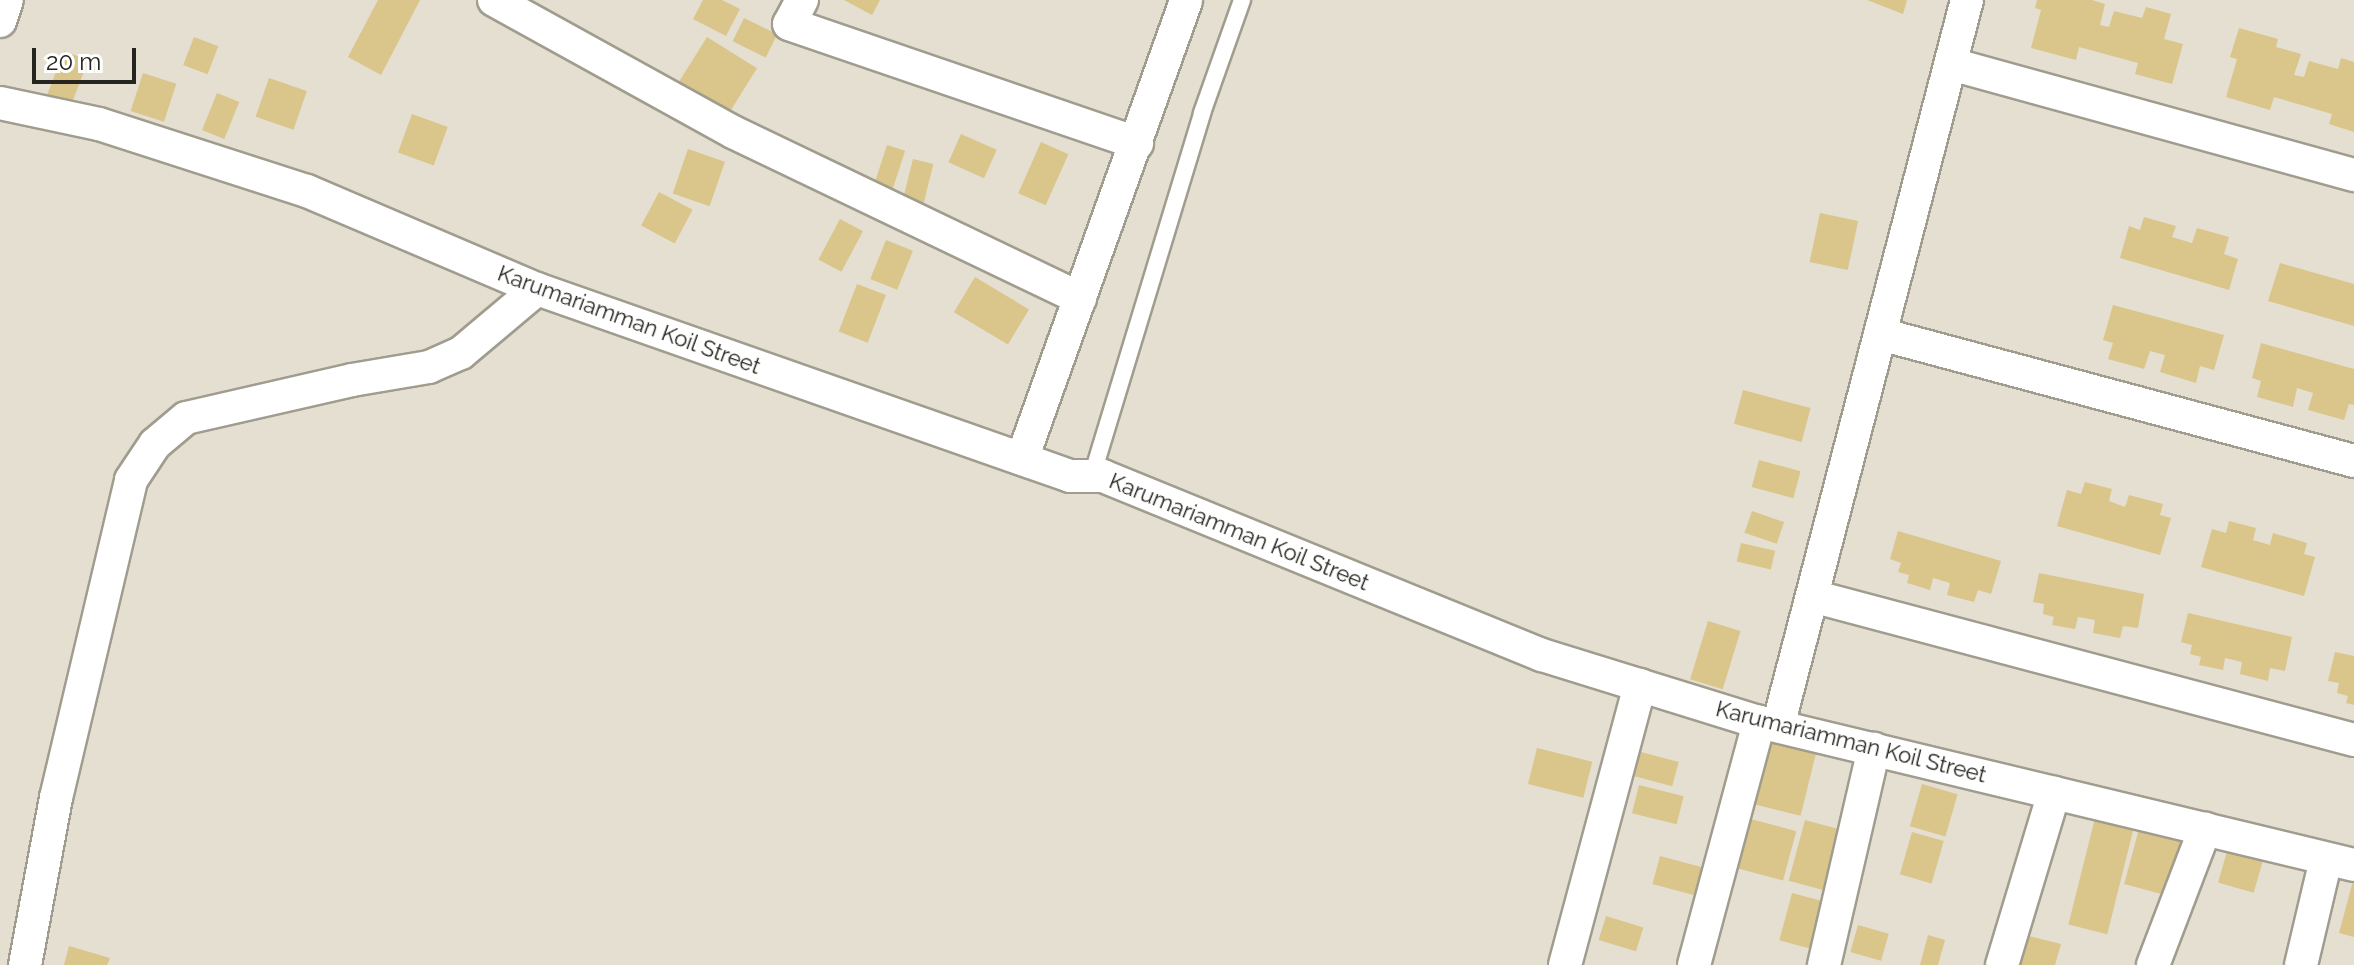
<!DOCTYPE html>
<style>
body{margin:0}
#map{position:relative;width:2354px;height:965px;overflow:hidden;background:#e4dfd1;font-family:Raleway,sans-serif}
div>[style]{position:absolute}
.building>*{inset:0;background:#dac58a;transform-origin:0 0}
.roads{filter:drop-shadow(2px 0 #a09c8e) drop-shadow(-2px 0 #a09c8e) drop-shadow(0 2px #a09c8e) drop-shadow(0 -2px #a09c8e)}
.service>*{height:16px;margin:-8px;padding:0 8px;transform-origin:8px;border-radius:8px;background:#fff}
.minor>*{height:32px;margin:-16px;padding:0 16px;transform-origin:16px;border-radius:16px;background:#fff}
span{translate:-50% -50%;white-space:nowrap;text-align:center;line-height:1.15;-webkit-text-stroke:6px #fff;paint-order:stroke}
.street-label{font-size:22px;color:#25241e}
.scale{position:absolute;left:32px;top:48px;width:104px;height:36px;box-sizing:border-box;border:4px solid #25241e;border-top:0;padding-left:10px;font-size:24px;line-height:28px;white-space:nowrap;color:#25241e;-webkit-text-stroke:6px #fff;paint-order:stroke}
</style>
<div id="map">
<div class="building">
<i style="clip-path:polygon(378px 0,420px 0,381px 75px,348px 57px)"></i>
<i style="clip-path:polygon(703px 0,722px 0,740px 9px,726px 36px,693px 19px)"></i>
<i style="clip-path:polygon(844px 0,880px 0,872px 15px)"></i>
<i style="clip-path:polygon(1867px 0,1907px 0,1903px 14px)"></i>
<i style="clip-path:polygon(2037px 0,2092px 0,2105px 4px,2100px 25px,2109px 27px,2114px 11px,2142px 18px,2146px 7px,2171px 14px,2164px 39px,2183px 44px,2172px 84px,2135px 74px,2138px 63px,2079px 47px,2076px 60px,2031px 48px,2041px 10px,2035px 8px)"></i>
<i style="left:744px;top:18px;width:37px;height:26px;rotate:26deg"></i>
<i style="clip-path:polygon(2239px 28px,2278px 39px,2276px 47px,2301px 54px,2294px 75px,2304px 77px,2309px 61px,2338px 69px,2341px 58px,2354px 62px,2354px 132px,2329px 124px,2332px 114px,2274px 97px,2270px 110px,2226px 97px,2237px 59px,2230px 57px)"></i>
<i style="left:194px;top:37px;width:26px;height:30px;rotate:21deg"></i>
<i style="left:707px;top:37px;width:59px;height:62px;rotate:32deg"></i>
<i style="left:64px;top:51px;width:26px;height:55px;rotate:21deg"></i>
<i style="left:143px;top:73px;width:35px;height:40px;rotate:18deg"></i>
<i style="left:269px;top:78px;width:40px;height:41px;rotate:19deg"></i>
<i style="left:217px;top:93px;width:24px;height:40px;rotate:22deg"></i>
<i style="left:412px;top:114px;width:38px;height:41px;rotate:20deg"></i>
<i style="left:961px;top:134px;width:39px;height:31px;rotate:24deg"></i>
<i style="left:1041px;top:142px;width:30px;height:56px;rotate:24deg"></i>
<i style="left:887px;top:145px;width:19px;height:49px;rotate:18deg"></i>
<i style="left:688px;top:149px;width:39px;height:47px;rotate:19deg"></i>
<i style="left:913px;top:159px;width:21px;height:45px;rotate:14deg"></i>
<i style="left:659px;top:192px;width:38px;height:38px;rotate:28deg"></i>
<i style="left:1820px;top:213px;width:39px;height:50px;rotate:12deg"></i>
<i style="clip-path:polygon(2144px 217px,2176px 226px,2172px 237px,2192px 243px,2197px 228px,2229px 237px,2224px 254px,2238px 259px,2229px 290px,2120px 258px,2129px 226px,2140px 230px)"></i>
<i style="left:840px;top:219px;width:26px;height:46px;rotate:28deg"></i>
<i style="left:886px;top:240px;width:29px;height:42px;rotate:22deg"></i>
<i style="clip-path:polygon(2280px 263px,2354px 284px,2354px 326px,2268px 301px)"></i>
<i style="left:975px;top:277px;width:63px;height:41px;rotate:31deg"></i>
<i style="left:857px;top:284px;width:31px;height:51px;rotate:21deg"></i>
<i style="clip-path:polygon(2113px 305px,2224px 335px,2214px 370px,2200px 366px,2196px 383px,2160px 372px,2165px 355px,2150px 351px,2144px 369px,2108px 359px,2113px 343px,2103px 340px)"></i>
<i style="clip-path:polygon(2261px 343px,2354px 369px,2354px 405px,2349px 404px,2344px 420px,2308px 410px,2313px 393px,2297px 388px,2293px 407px,2257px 397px,2261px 381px,2252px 378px)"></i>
<i style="left:1743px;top:390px;width:70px;height:35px;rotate:15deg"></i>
<i style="left:1759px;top:460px;width:43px;height:28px;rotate:15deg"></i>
<i style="clip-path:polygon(2085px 482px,2112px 489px,2109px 501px,2125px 507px,2129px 495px,2163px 504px,2160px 515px,2171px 518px,2160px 555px,2057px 526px,2067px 490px,2081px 494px)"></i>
<i style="left:1752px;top:511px;width:34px;height:23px;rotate:19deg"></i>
<i style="clip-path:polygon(2229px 521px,2256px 528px,2253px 540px,2270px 545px,2273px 533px,2307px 543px,2304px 554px,2315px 557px,2304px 596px,2201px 567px,2212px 529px,2226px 533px)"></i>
<i style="clip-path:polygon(1898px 531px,2001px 561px,1991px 594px,1978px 590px,1974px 602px,1947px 595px,1950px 583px,1933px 578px,1930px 590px,1907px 583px,1909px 575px,1898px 572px,1901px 563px,1890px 559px)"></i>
<i style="left:1741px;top:543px;width:35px;height:19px;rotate:13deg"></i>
<i style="clip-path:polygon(2039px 573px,2144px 594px,2138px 628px,2123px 626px,2120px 638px,2093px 633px,2095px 620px,2078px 617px,2075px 629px,2052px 625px,2054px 617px,2043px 614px,2044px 604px,2033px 602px)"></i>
<i style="clip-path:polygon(2188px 613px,2292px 637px,2285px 671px,2270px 668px,2268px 681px,2240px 674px,2242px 662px,2225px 658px,2223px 670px,2199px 665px,2201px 657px,2190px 654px,2192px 645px,2181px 642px)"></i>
<i style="left:1708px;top:621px;width:34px;height:61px;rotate:17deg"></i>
<i style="clip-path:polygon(2335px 652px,2354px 656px,2354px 705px,2346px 703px,2348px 696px,2337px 693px,2339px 683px,2328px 681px)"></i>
<i style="left:1766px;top:735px;width:53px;height:70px;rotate:14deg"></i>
<i style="left:1537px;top:748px;width:57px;height:37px;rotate:14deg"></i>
<i style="left:1641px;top:752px;width:39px;height:25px;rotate:15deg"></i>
<i style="left:1922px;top:784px;width:37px;height:44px;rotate:16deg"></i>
<i style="left:1639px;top:785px;width:46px;height:29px;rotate:14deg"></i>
<i style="left:2096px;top:814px;width:40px;height:114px;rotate:14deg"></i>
<i style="left:1747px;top:818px;width:51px;height:51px;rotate:15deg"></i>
<i style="left:1805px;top:820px;width:52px;height:63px;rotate:15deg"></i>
<i style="left:2140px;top:825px;width:52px;height:61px;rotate:15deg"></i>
<i style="left:1912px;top:832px;width:33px;height:44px;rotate:16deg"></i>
<i style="left:2228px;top:848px;width:37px;height:36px;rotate:16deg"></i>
<i style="left:1660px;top:856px;width:56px;height:29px;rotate:15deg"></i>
<i style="clip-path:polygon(2353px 881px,2354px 881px,2354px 937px,2339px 933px)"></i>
<i style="left:1792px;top:893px;width:39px;height:49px;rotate:15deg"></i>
<i style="left:1606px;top:916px;width:39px;height:25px;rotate:17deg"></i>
<i style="left:1858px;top:925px;width:32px;height:28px;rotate:16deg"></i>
<i style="clip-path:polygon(1928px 935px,1945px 940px,1938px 965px,1920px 965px)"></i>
<i style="clip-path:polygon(2025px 935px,2061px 944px,2055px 965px,2017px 965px)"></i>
<i style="clip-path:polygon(69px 946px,110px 958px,107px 965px,64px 965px)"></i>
</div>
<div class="roads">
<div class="service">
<i style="left:1092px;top:476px;width:379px;rotate:-73.1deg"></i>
<i style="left:1202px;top:113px;width:120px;rotate:-70.5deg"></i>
</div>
<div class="minor">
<i style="left:494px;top:0;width:273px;rotate:28.9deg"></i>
<i style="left:733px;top:132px;width:385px;rotate:25.6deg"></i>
<i style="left:802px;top:0;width:27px;rotate:118deg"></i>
<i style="left:789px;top:24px;width:368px;rotate:18.9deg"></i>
<i style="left:0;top:21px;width:22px;rotate:-72deg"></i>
<i style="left:1951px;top:64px;width:418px;rotate:15.4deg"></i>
<i style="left:0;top:103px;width:101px;rotate:12deg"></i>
<i style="left:99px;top:124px;width:219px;rotate:17.9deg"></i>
<i style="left:307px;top:191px;width:250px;rotate:23.1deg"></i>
<i style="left:537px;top:289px;width:565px;rotate:19.33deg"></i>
<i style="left:1070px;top:476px;width:33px"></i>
<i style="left:1103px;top:476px;width:474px;rotate:22.2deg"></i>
<i style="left:1542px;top:655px;width:227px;rotate:17.2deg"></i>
<i style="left:1759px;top:722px;width:612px;rotate:13.51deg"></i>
<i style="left:1880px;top:334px;width:491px;rotate:15deg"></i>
<i style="left:1022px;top:459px;width:487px;rotate:-70.3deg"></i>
<i style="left:1812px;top:596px;width:561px;rotate:14.88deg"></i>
<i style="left:1778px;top:726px;width:750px;rotate:-75.41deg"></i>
<i style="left:25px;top:965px;width:170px;rotate:-79.5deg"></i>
<i style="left:56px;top:798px;width:327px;rotate:-76.7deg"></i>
<i style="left:131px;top:480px;width:43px;rotate:-56.3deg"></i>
<i style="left:155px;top:444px;width:40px;rotate:-40deg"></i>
<i style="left:186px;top:418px;width:170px;rotate:-12.9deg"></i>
<i style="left:352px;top:380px;width:78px;rotate:-9.6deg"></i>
<i style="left:429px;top:367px;width:35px;rotate:-24deg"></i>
<i style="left:461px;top:353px;width:99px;rotate:-40.1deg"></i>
<i style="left:1565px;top:965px;width:290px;rotate:-75deg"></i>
<i style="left:1694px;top:965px;width:252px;rotate:-75deg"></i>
<i style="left:1824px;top:965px;width:222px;rotate:-77deg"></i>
<i style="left:2002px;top:965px;width:180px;rotate:-73.2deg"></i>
<i style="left:2153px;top:965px;width:146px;rotate:-69.1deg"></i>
<i style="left:2301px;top:965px;width:109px;rotate:-76.7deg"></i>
</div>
</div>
<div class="street-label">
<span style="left:629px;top:320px;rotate:20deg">Karumariamman Koil Street</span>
<span style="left:1239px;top:532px;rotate:22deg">Karumariamman Koil Street</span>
<span style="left:1851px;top:742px;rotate:14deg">Karumariamman Koil Street</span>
</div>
<div class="scale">20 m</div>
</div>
